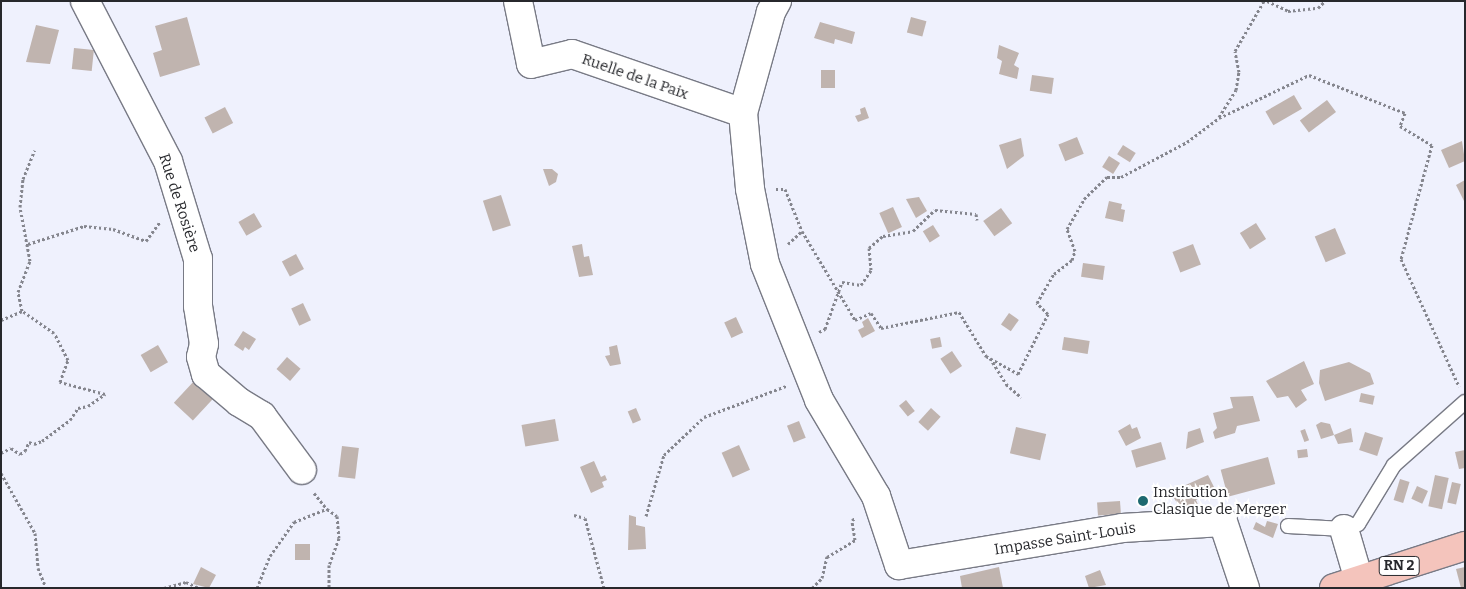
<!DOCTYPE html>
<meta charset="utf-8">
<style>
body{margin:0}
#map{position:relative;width:1466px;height:589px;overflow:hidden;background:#eff1fd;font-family:Bitter,serif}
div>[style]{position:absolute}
.building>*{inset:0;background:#c0b4af;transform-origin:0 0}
.path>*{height:3px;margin-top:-1.5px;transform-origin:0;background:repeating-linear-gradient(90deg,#85868e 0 2.5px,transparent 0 5px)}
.roads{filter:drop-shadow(1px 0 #787a85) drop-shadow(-1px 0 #787a85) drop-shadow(0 1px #787a85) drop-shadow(0 -1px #787a85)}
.service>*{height:14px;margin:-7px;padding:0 7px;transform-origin:7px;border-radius:7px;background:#fff}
.minor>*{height:28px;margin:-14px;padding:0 14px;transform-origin:14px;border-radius:14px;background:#fff}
.primary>*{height:28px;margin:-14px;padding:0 14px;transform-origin:14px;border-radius:14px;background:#f4c4bc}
.dots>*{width:14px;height:14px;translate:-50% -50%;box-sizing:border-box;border:2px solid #fff;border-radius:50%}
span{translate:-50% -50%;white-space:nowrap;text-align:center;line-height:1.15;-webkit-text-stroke:4px #fff;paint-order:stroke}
.shield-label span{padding:1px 4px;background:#fff;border:1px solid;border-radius:4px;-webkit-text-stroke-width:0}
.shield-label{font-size:14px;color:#27282c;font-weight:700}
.street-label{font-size:15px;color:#27282c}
.poi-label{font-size:15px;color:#27282c}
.left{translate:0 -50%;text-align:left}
.frame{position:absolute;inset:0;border:2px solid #27282c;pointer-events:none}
</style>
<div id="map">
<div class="building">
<i style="clip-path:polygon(187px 17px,200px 65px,160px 77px,153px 53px,162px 50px,155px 26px)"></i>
<i style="left:911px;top:17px;width:16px;height:16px;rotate:15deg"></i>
<i style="clip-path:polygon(820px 22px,855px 32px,852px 44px,835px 39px,834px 44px,814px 38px)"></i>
<i style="clip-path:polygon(36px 25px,59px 30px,50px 64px,26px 62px)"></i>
<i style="clip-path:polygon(999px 45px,1019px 53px,1014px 65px,1019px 68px,1017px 79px,999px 74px,1002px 61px,997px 58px)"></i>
<i style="left:74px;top:48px;width:20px;height:21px;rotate:6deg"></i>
<i style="left:821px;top:70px;width:14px;height:18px"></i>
<i style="left:1032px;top:75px;width:22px;height:16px;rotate:8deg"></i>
<i style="left:1294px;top:95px;width:16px;height:33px;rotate:60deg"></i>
<i style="left:1327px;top:100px;width:15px;height:34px;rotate:53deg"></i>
<i style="left:225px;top:107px;width:18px;height:23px;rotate:63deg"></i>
<i style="clip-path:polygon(865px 107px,869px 118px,858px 122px,855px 116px,861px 114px,860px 109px)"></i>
<i style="left:1077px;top:137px;width:18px;height:20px;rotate:68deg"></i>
<i style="clip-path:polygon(1021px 138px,1024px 156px,1007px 169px,999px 145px)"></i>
<i style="clip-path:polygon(1462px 141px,1465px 161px,1449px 168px,1441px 150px)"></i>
<i style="left:1123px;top:145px;width:15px;height:11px;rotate:32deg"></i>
<i style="left:1109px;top:156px;width:13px;height:13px;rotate:32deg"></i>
<i style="clip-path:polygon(543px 169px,552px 169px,558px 174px,556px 182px,549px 186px)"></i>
<i style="clip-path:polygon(1465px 180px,1465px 203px,1456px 185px)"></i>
<i style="left:501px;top:195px;width:32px;height:19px;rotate:72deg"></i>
<i style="clip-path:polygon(919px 197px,927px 211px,916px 218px,906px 199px)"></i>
<i style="clip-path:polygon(1109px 201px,1122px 204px,1121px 209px,1125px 210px,1123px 222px,1105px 218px)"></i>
<i style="left:893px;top:207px;width:22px;height:15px;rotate:66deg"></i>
<i style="left:1001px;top:208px;width:19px;height:22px;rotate:54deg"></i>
<i style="left:254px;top:213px;width:16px;height:18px;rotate:60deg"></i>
<i style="left:1256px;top:223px;width:19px;height:19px;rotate:58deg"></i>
<i style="left:933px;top:225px;width:13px;height:12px;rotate:58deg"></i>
<i style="left:1335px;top:228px;width:28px;height:22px;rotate:67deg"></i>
<i style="clip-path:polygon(582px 244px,584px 257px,589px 256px,593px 275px,579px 277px,572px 246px)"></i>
<i style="left:1193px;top:244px;width:22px;height:22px;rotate:69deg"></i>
<i style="left:296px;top:254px;width:17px;height:16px;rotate:62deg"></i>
<i style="left:1083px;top:263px;width:22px;height:14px;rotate:8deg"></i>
<i style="left:303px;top:303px;width:19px;height:13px;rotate:65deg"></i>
<i style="left:1009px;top:313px;width:12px;height:14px;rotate:35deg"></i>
<i style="left:736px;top:317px;width:17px;height:13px;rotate:65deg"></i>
<i style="clip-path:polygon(868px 318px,875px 331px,862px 338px,858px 330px,864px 327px,862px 322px)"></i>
<i style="clip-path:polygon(243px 331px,256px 339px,249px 350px,245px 347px,243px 351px,234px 345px)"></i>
<i style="left:940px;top:337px;width:10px;height:10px;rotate:79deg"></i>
<i style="left:1064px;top:337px;width:26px;height:13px;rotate:9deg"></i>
<i style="left:158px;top:345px;width:20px;height:20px;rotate:60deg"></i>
<i style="clip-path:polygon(617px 345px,621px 364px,610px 366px,605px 356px,610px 355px,609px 347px)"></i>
<i style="left:952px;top:351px;width:18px;height:14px;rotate:56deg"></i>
<i style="left:287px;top:357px;width:18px;height:16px;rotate:41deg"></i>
<i style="clip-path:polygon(1304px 361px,1314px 384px,1301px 390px,1307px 400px,1296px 408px,1288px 396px,1277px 398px,1266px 381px)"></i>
<i style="clip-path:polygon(1349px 362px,1370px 373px,1374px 384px,1325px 401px,1319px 383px,1320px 370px)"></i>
<i style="left:195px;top:380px;width:26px;height:31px;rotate:43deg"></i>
<i style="left:1361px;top:393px;width:14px;height:9px;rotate:12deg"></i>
<i style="clip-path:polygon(1253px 396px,1260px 421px,1237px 426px,1235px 433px,1215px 439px,1213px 432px,1217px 428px,1213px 413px,1233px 408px,1230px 397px)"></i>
<i style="left:906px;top:400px;width:14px;height:9px;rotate:51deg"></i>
<i style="left:636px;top:408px;width:13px;height:9px;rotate:67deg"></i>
<i style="left:931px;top:408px;width:13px;height:19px;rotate:42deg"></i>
<i style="left:555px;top:419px;width:22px;height:34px;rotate:80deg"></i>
<i style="left:799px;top:421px;width:18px;height:13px;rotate:68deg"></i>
<i style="clip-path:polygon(1321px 422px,1330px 424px,1334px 435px,1321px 439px,1316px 425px)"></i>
<i style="clip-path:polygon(1130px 424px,1132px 429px,1137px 427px,1141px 438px,1126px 446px,1118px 431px)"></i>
<i style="left:1016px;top:427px;width:31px;height:27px;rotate:13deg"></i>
<i style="clip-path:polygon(1200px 428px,1204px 442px,1186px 449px,1188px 432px)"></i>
<i style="clip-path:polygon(1351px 428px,1353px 442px,1338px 444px,1334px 435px)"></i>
<i style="left:1305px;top:429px;width:12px;height:5px;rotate:70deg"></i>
<i style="left:1365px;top:432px;width:19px;height:19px;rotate:18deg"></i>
<i style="left:1161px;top:442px;width:18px;height:31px;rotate:74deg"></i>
<i style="left:739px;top:445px;width:27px;height:19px;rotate:66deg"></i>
<i style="left:342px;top:446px;width:17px;height:31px;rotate:7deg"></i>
<i style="left:1307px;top:449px;width:8px;height:10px;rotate:83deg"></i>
<i style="clip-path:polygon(1465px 450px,1465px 468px,1459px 469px,1455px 452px)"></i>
<i style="left:1268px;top:457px;width:28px;height:49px;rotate:75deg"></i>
<i style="clip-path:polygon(594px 461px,601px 477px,605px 475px,607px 480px,602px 482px,604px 487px,591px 493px,580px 467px)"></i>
<i style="clip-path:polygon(1208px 475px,1215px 489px,1196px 500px,1199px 507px,1181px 509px,1170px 492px)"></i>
<i style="left:1435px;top:475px;width:14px;height:32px;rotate:12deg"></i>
<i style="left:1400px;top:479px;width:10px;height:22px;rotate:17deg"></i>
<i style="left:1452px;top:482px;width:9px;height:21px;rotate:13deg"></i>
<i style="left:1417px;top:486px;width:12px;height:14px;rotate:24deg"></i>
<i style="left:1120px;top:501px;width:13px;height:23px;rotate:86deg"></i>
<i style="clip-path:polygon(629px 515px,636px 517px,636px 525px,645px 527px,646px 549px,628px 550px)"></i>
<i style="clip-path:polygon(1267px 521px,1278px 524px,1273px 538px,1253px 529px,1256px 522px,1265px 527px)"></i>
<i style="left:310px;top:544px;width:16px;height:15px;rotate:90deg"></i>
<i style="clip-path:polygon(201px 567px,216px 575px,209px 588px,193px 584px)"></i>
<i style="clip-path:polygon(999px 567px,1003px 588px,962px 588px,960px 576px)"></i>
<i style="clip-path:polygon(1465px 567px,1465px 588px,1461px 588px,1456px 569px)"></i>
<i style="clip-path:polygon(1100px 570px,1106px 585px,1089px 588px,1085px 576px)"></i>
</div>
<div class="path">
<i style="left:1267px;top:1px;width:23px;rotate:25deg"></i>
<i style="left:1288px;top:11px;width:30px;rotate:-6deg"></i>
<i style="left:1318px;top:8px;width:10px;rotate:-45deg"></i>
<i style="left:1219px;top:117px;width:32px;rotate:-58deg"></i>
<i style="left:1236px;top:90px;width:18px;rotate:-81deg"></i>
<i style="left:1239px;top:72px;width:21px;rotate:-101deg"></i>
<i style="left:1235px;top:51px;width:58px;rotate:-59.9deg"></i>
<i style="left:776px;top:189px;width:9px"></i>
<i style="left:785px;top:189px;width:45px;rotate:68deg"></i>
<i style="left:802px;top:231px;width:104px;rotate:59.2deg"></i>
<i style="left:855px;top:320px;width:17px;rotate:-24deg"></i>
<i style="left:871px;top:313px;width:18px;rotate:56deg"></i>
<i style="left:881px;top:328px;width:80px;rotate:-11.6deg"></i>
<i style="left:959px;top:312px;width:52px;rotate:58.5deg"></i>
<i style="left:986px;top:356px;width:37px;rotate:29deg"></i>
<i style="left:1018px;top:374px;width:67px;rotate:-63.4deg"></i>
<i style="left:1048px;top:314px;width:16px;rotate:-135deg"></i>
<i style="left:1037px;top:303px;width:34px;rotate:-60deg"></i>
<i style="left:1054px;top:274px;width:23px;rotate:-38deg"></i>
<i style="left:1072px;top:260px;width:9px;rotate:-72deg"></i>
<i style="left:1075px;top:251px;width:23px;rotate:-110deg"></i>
<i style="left:1067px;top:229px;width:34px;rotate:-60deg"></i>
<i style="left:1084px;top:199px;width:32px;rotate:-44deg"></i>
<i style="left:1107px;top:177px;width:14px"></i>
<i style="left:1121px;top:177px;width:75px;rotate:-27.9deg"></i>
<i style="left:1187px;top:142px;width:40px;rotate:-37deg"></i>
<i style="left:1219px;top:118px;width:100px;rotate:-25.5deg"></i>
<i style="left:1309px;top:75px;width:103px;rotate:21.6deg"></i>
<i style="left:1405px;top:113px;width:14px;rotate:111deg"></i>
<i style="left:1400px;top:126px;width:37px;rotate:31deg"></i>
<i style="left:1432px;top:145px;width:118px;rotate:105.2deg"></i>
<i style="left:1401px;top:259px;width:140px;rotate:65.5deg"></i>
<i style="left:28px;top:244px;width:59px;rotate:-17.8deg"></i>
<i style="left:84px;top:226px;width:29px;rotate:6deg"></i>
<i style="left:113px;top:229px;width:35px;rotate:20deg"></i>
<i style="left:146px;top:241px;width:24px;rotate:-54deg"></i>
<i style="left:788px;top:244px;width:19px;rotate:-43deg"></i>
<i style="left:1px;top:320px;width:23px;rotate:-23deg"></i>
<i style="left:22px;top:311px;width:19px;rotate:-102deg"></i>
<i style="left:18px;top:292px;width:33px;rotate:-69deg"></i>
<i style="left:30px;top:261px;width:55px;rotate:-100.5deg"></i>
<i style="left:20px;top:207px;width:28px;rotate:-84deg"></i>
<i style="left:23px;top:179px;width:31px;rotate:-68deg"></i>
<i style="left:819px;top:332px;width:7px;rotate:-27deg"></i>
<i style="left:825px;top:329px;width:50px;rotate:-70.1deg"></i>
<i style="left:842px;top:282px;width:19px;rotate:9deg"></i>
<i style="left:861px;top:285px;width:18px;rotate:-56deg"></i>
<i style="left:871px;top:270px;width:22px;rotate:-95deg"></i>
<i style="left:869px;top:248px;width:18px;rotate:-41deg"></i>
<i style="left:883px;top:236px;width:30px;rotate:-9deg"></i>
<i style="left:913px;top:231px;width:30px;rotate:-44deg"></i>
<i style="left:935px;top:210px;width:41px;rotate:5.6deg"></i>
<i style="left:976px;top:214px;width:6px;rotate:81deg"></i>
<i style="left:990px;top:358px;width:31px;rotate:58deg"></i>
<i style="left:1006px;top:384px;width:20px;rotate:41deg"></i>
<i style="left:1px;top:453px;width:11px;rotate:-27deg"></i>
<i style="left:11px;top:448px;width:11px;rotate:34deg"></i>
<i style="left:20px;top:454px;width:6px;rotate:-31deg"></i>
<i style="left:25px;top:451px;width:10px;rotate:-66deg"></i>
<i style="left:29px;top:442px;width:5px;rotate:22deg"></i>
<i style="left:34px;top:444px;width:9px;rotate:-21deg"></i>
<i style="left:42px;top:441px;width:35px;rotate:-37deg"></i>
<i style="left:70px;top:420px;width:14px;rotate:-56deg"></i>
<i style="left:78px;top:408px;width:10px;rotate:-11deg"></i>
<i style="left:88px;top:406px;width:21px;rotate:-35deg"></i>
<i style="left:105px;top:394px;width:47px;rotate:-165.1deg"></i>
<i style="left:60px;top:382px;width:23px;rotate:-70deg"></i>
<i style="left:68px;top:360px;width:30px;rotate:-117deg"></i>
<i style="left:54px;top:333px;width:39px;rotate:-145deg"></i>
<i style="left:1px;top:473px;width:69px;rotate:60.5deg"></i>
<i style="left:35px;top:533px;width:35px;rotate:85deg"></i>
<i style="left:38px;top:568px;width:22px;rotate:68deg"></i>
<i style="left:314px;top:493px;width:21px;rotate:51deg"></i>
<i style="left:327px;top:509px;width:12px;rotate:35deg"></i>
<i style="left:337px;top:516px;width:22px;rotate:85deg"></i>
<i style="left:339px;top:538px;width:29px;rotate:110deg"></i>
<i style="left:329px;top:565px;width:23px;rotate:90deg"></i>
<i style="left:574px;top:515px;width:11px;rotate:15deg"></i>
<i style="left:585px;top:518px;width:73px;rotate:74.8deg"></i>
<i style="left:646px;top:516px;width:64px;rotate:-73.6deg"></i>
<i style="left:664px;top:455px;width:55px;rotate:-43.5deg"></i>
<i style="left:704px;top:417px;width:88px;rotate:-20.7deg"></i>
<i style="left:164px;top:588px;width:23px;rotate:-15deg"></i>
<i style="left:186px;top:582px;width:14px;rotate:25deg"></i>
<i style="left:257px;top:588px;width:35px;rotate:-68deg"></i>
<i style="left:270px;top:556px;width:42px;rotate:-54.8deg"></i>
<i style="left:294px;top:522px;width:35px;rotate:-22deg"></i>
<i style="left:812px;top:588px;width:14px;rotate:-45deg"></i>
<i style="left:822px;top:578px;width:22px;rotate:-77deg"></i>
<i style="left:827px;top:557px;width:33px;rotate:-31deg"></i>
<i style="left:855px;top:540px;width:20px;rotate:-99deg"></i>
<i style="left:852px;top:520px;width:4px;rotate:-27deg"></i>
</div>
<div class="roads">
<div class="service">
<i style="left:1288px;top:526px;width:56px;rotate:3.1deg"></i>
<i style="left:1344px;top:529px;width:15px;rotate:-20deg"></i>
<i style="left:1358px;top:524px;width:69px;rotate:-58.6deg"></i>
<i style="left:1394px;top:465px;width:95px;rotate:-41.6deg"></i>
</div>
<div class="minor">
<i style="left:85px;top:1px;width:180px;rotate:62.6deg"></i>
<i style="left:168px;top:161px;width:102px;rotate:73deg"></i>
<i style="left:198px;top:259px;width:47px;rotate:90deg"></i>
<i style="left:198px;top:306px;width:38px;rotate:81deg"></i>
<i style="left:204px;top:344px;width:13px;rotate:103deg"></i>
<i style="left:201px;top:357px;width:18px;rotate:74deg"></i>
<i style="left:206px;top:374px;width:43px;rotate:40.3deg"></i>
<i style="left:239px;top:402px;width:27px;rotate:31deg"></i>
<i style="left:262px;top:416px;width:67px;rotate:53.5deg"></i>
<i style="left:518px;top:1px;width:64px;rotate:78.3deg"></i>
<i style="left:531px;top:64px;width:42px;rotate:-13.7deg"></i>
<i style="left:572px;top:54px;width:181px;rotate:19deg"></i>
<i style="left:777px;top:1px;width:13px;rotate:119deg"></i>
<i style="left:771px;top:12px;width:105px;rotate:105.5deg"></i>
<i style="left:743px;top:113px;width:76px;rotate:84.7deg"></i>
<i style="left:750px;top:189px;width:76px;rotate:78.7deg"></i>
<i style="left:765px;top:264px;width:146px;rotate:68.3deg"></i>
<i style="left:819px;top:400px;width:112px;rotate:59.3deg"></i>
<i style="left:876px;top:496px;width:73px;rotate:71.6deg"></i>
<i style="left:899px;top:565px;width:226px;rotate:-9.4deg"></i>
<i style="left:1122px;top:528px;width:101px;rotate:-3.4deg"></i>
<i style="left:1223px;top:522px;width:70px;rotate:71.6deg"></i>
<i style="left:1344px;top:529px;width:53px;rotate:73.6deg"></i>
</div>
<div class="primary">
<i style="left:1334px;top:588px;width:138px;rotate:-17.8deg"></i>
</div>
</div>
<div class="dots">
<i style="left:1143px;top:501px;background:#1d6970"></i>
</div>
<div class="shield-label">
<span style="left:1399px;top:566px">RN 2</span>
</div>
<div class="street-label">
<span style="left:635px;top:77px;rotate:19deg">Ruelle de la Paix</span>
<span style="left:179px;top:203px;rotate:72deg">Rue de Rosière</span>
<span style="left:1065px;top:539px;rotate:-9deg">Impasse Saint-Louis</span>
</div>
<div class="poi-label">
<span class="left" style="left:1153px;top:501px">Institution<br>Clasique de Merger</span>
</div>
<div class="frame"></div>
</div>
